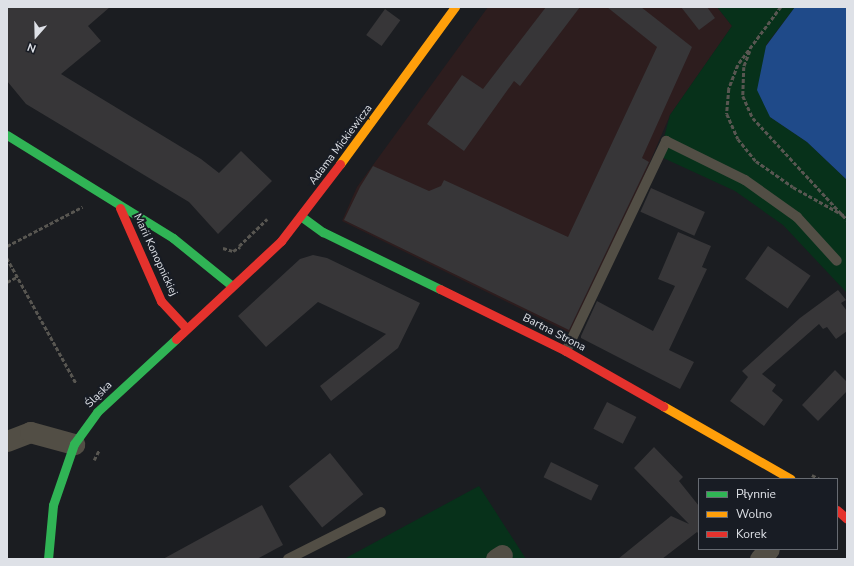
<!DOCTYPE html>
<meta charset="utf-8">
<style>
body{margin:0}
#map{position:relative;width:854px;height:566px;overflow:hidden;background:#1b1d21;font-family:"Nunito Sans",sans-serif}
div>[style]{position:absolute}
.industrial>*{inset:0;background:#2d1d1e}
.green>*{inset:0;background:#07311a}
.water>*{inset:0;background:#1f4a89}
.building>*{inset:0;background:#373638;transform-origin:0 0}
.path>*{height:2.5px;margin-top:-1.25px;transform-origin:0;background:repeating-linear-gradient(90deg,#585651 0 4px,transparent 0 6px)}
.lane>*{height:10px;margin:-5px;padding:0 5px;transform-origin:5px;border-radius:5px;background:#524e45}
.street>*{height:21px;margin:-10.5px;padding:0 10.5px;transform-origin:10.5px;border-radius:10.5px;background:#524e45}
.fast>*{height:9px;margin:-4.5px;padding:0 4.5px;transform-origin:4.5px;border-radius:4.5px;background:#30b455}
.slow>*{height:9px;margin:-4.5px;padding:0 4.5px;transform-origin:4.5px;border-radius:4.5px;background:#ff9f0a}
.jam>*{height:9px;margin:-4.5px;padding:0 4.5px;transform-origin:4.5px;border-radius:4.5px;background:#e5322d}
span{translate:-50% -50%;white-space:nowrap;text-align:center;line-height:1.15;-webkit-text-stroke:4px #181c24;paint-order:stroke}
.street-label{font-size:11px;color:#dee1e7}
.frame{position:absolute;inset:0;border:8px solid #dee1e7;pointer-events:none}
.legend{position:absolute;left:698px;top:478px;width:140px;height:72px;box-sizing:border-box;background:#181c24;border:1px solid #676b72;margin:0;padding:5px 7px;list-style:none;font-size:12px;color:#dee1e7}
.legend li{display:flex;align-items:center;gap:8px;height:20px}
.legend b{width:20px;border:1px solid #676b72}
.north{position:absolute;left:16px;top:16px;width:40px;height:40px;-webkit-text-stroke:3px #181c24;paint-order:stroke;rotate:200deg;font-size:11px;font-weight:700;line-height:16px;text-align:center;color:#dee1e7}
.north::after{content:'';display:block;margin:auto;width:14px;height:18px;background:#dee1e7;clip-path:polygon(50% 0,100% 100%,50% 72%,0 100%)}
</style>
<div id="map">
<div class="industrial">
<i style="clip-path:polygon(488px 7px,717px 7px,732px 26px,670px 115px,576px 336px,342px 221px,357px 187px)"></i>
</div>
<div class="green">
<i style="clip-path:polygon(717px 7px,795px 7px,766px 45px,770px 117px,807px 142px,847px 180px,847px 293px,783px 225px,735px 191px,659px 156px,670px 115px,732px 26px)"></i>
<i style="clip-path:polygon(479px 486px,526px 559px,344px 559px)"></i>
</div>
<div class="water">
<i style="clip-path:polygon(795px 7px,847px 7px,847px 180px,807px 142px,770px 117px,757px 90px,766px 46px)"></i>
</div>
<div class="building">
<i style="clip-path:polygon(7px 7px,110px 7px,88px 26px,101px 41px,61px 74px,201px 159px,219px 173px,241px 151px,272px 181px,218px 234px,189px 202px,26px 104px,7px 81px)"></i>
<i style="clip-path:polygon(546px 7px,580px 7px,520px 86px,514px 81px,464px 151px,427px 124px,462px 75px,483px 89px)"></i>
<i style="clip-path:polygon(607px 7px,641px 7px,692px 47px,642px 158px,649px 162px,569px 330px,344px 220px,360px 187px,373px 166px,429px 191px,441px 186px,444px 180px,568px 237px,657px 47px)"></i>
<i style="clip-path:polygon(681px 7px,707px 7px,715px 18px,699px 30px)"></i>
<i style="left:385px;top:9px;width:19px;height:32px;rotate:36deg"></i>
<i style="left:651px;top:188px;width:59px;height:26px;rotate:24deg"></i>
<i style="clip-path:polygon(678px 232px,711px 246px,702px 267px,707px 269px,669px 350px,694px 362px,680px 389px,581px 338px,581px 336px,597px 301px,653px 331px,675px 286px,658px 279px)"></i>
<i style="left:768px;top:246px;width:52px;height:40px;rotate:35deg"></i>
<i style="clip-path:polygon(313px 255px,327px 258px,420px 303px,398px 348px,331px 401px,320px 386px,386px 334px,318px 302px,266px 347px,238px 316px,300px 259px)"></i>
<i style="clip-path:polygon(838px 290px,846px 300px,841px 303px,847px 311px,847px 331px,836px 339px,827px 327px,823px 329px,819px 324px,762px 374px,776px 385px,772px 391px,783px 400px,764px 426px,730px 401px,748px 377px,742px 371px,800px 318px)"></i>
<i style="clip-path:polygon(835px 370px,847px 382px,847px 391px,818px 421px,802px 405px)"></i>
<i style="left:607px;top:402px;width:33px;height:30px;rotate:27deg"></i>
<i style="clip-path:polygon(654px 447px,683px 477px,679px 481px,699px 506px,699px 534px,697px 532px,662px 559px,618px 559px,671px 516px,689px 524px,634px 468px)"></i>
<i style="left:330px;top:453px;width:53px;height:53px;rotate:51deg"></i>
<i style="left:551px;top:462px;width:53px;height:17px;rotate:26deg"></i>
<i style="clip-path:polygon(262px 505px,283px 545px,257px 559px,163px 559px)"></i>
</div>
<div class="path">
<i style="left:781px;top:7px;width:72px;rotate:126.6deg"></i>
<i style="left:738px;top:65px;width:26px;rotate:111deg"></i>
<i style="left:729px;top:89px;width:25px;rotate:95deg"></i>
<i style="left:727px;top:114px;width:27px;rotate:66deg"></i>
<i style="left:738px;top:139px;width:28px;rotate:51deg"></i>
<i style="left:756px;top:161px;width:45px;rotate:35.1deg"></i>
<i style="left:793px;top:187px;width:60px;rotate:29.1deg"></i>
<i style="left:750px;top:51px;width:17px;rotate:111deg"></i>
<i style="left:744px;top:67px;width:29px;rotate:92deg"></i>
<i style="left:743px;top:96px;width:24px;rotate:66deg"></i>
<i style="left:753px;top:118px;width:139px;rotate:47.3deg"></i>
<i style="left:7px;top:246px;width:85px;rotate:-27.5deg"></i>
<i style="left:239px;top:246px;width:39px;rotate:-44deg"></i>
<i style="left:223px;top:248px;width:10px;rotate:17deg"></i>
<i style="left:233px;top:251px;width:8px;rotate:-30deg"></i>
<i style="left:7px;top:258px;width:143px;rotate:61.1deg"></i>
<i style="left:7px;top:282px;width:11px;rotate:-27deg"></i>
<i style="left:94px;top:460px;width:11px;rotate:-63deg"></i>
<i style="left:812px;top:475px;width:9px;rotate:27deg"></i>
</div>
<div class="lane">
<i style="left:566px;top:351px;width:233px;rotate:-64.5deg"></i>
<i style="left:666px;top:141px;width:88px;rotate:26.3deg"></i>
<i style="left:745px;top:180px;width:64px;rotate:35.4deg"></i>
<i style="left:797px;top:217px;width:59px;rotate:47.7deg"></i>
<i style="left:288px;top:559px;width:104px;rotate:-26.8deg"></i>
</div>
<div class="street">
<i style="left:7px;top:441px;width:25px;rotate:-21deg"></i>
<i style="left:30px;top:432px;width:46px;rotate:15.3deg"></i>
<i style="left:496px;top:559px;width:7px;rotate:-34deg"></i>
<i style="left:760px;top:559px;width:13px;rotate:-48deg"></i>
</div>
<div class="fast">
<i style="left:7px;top:135px;width:195px;rotate:31.8deg"></i>
<i style="left:173px;top:238px;width:75px;rotate:39deg"></i>
<i style="left:302px;top:217px;width:26px;rotate:36deg"></i>
<i style="left:323px;top:232px;width:130px;rotate:26deg"></i>
<i style="left:48px;top:559px;width:54px;rotate:-84.7deg"></i>
<i style="left:53px;top:505px;width:65px;rotate:-71deg"></i>
<i style="left:74px;top:444px;width:39px;rotate:-54deg"></i>
<i style="left:97px;top:412px;width:108px;rotate:-42.7deg"></i>
</div>
<div class="slow">
<i style="left:340px;top:164px;width:195px;rotate:-53.8deg"></i>
<i style="left:663px;top:406px;width:147px;rotate:29.7deg"></i>
</div>
<div class="jam">
<i style="left:120px;top:208px;width:102px;rotate:66.2deg"></i>
<i style="left:161px;top:301px;width:37px;rotate:47deg"></i>
<i style="left:440px;top:289px;width:140px;rotate:26.2deg"></i>
<i style="left:566px;top:351px;width:112px;rotate:29.6deg"></i>
<i style="left:176px;top:339px;width:144px;rotate:-43deg"></i>
<i style="left:281px;top:241px;width:97px;rotate:-52.5deg"></i>
<i style="left:837px;top:510px;width:13px;rotate:42deg"></i>
</div>
<div class="street-label">
<span style="left:341px;top:145px;rotate:-53deg">Adama Mickiewicza</span>
<span style="left:155px;top:255px;rotate:65deg">Marii Konopnickiej</span>
<span style="left:554px;top:333px;rotate:27deg">Bartna Strona</span>
<span style="left:99px;top:395px;rotate:-45deg">Śląska</span>
</div>
<div class="frame"></div>
<ul class="legend">
<li><b style="height:5px;background:#30b455"></b>Płynnie</li>
<li><b style="height:5px;background:#ff9f0a"></b>Wolno</li>
<li><b style="height:5px;background:#e5322d"></b>Korek</li>
</ul>
<div class="north">N</div>
</div>
